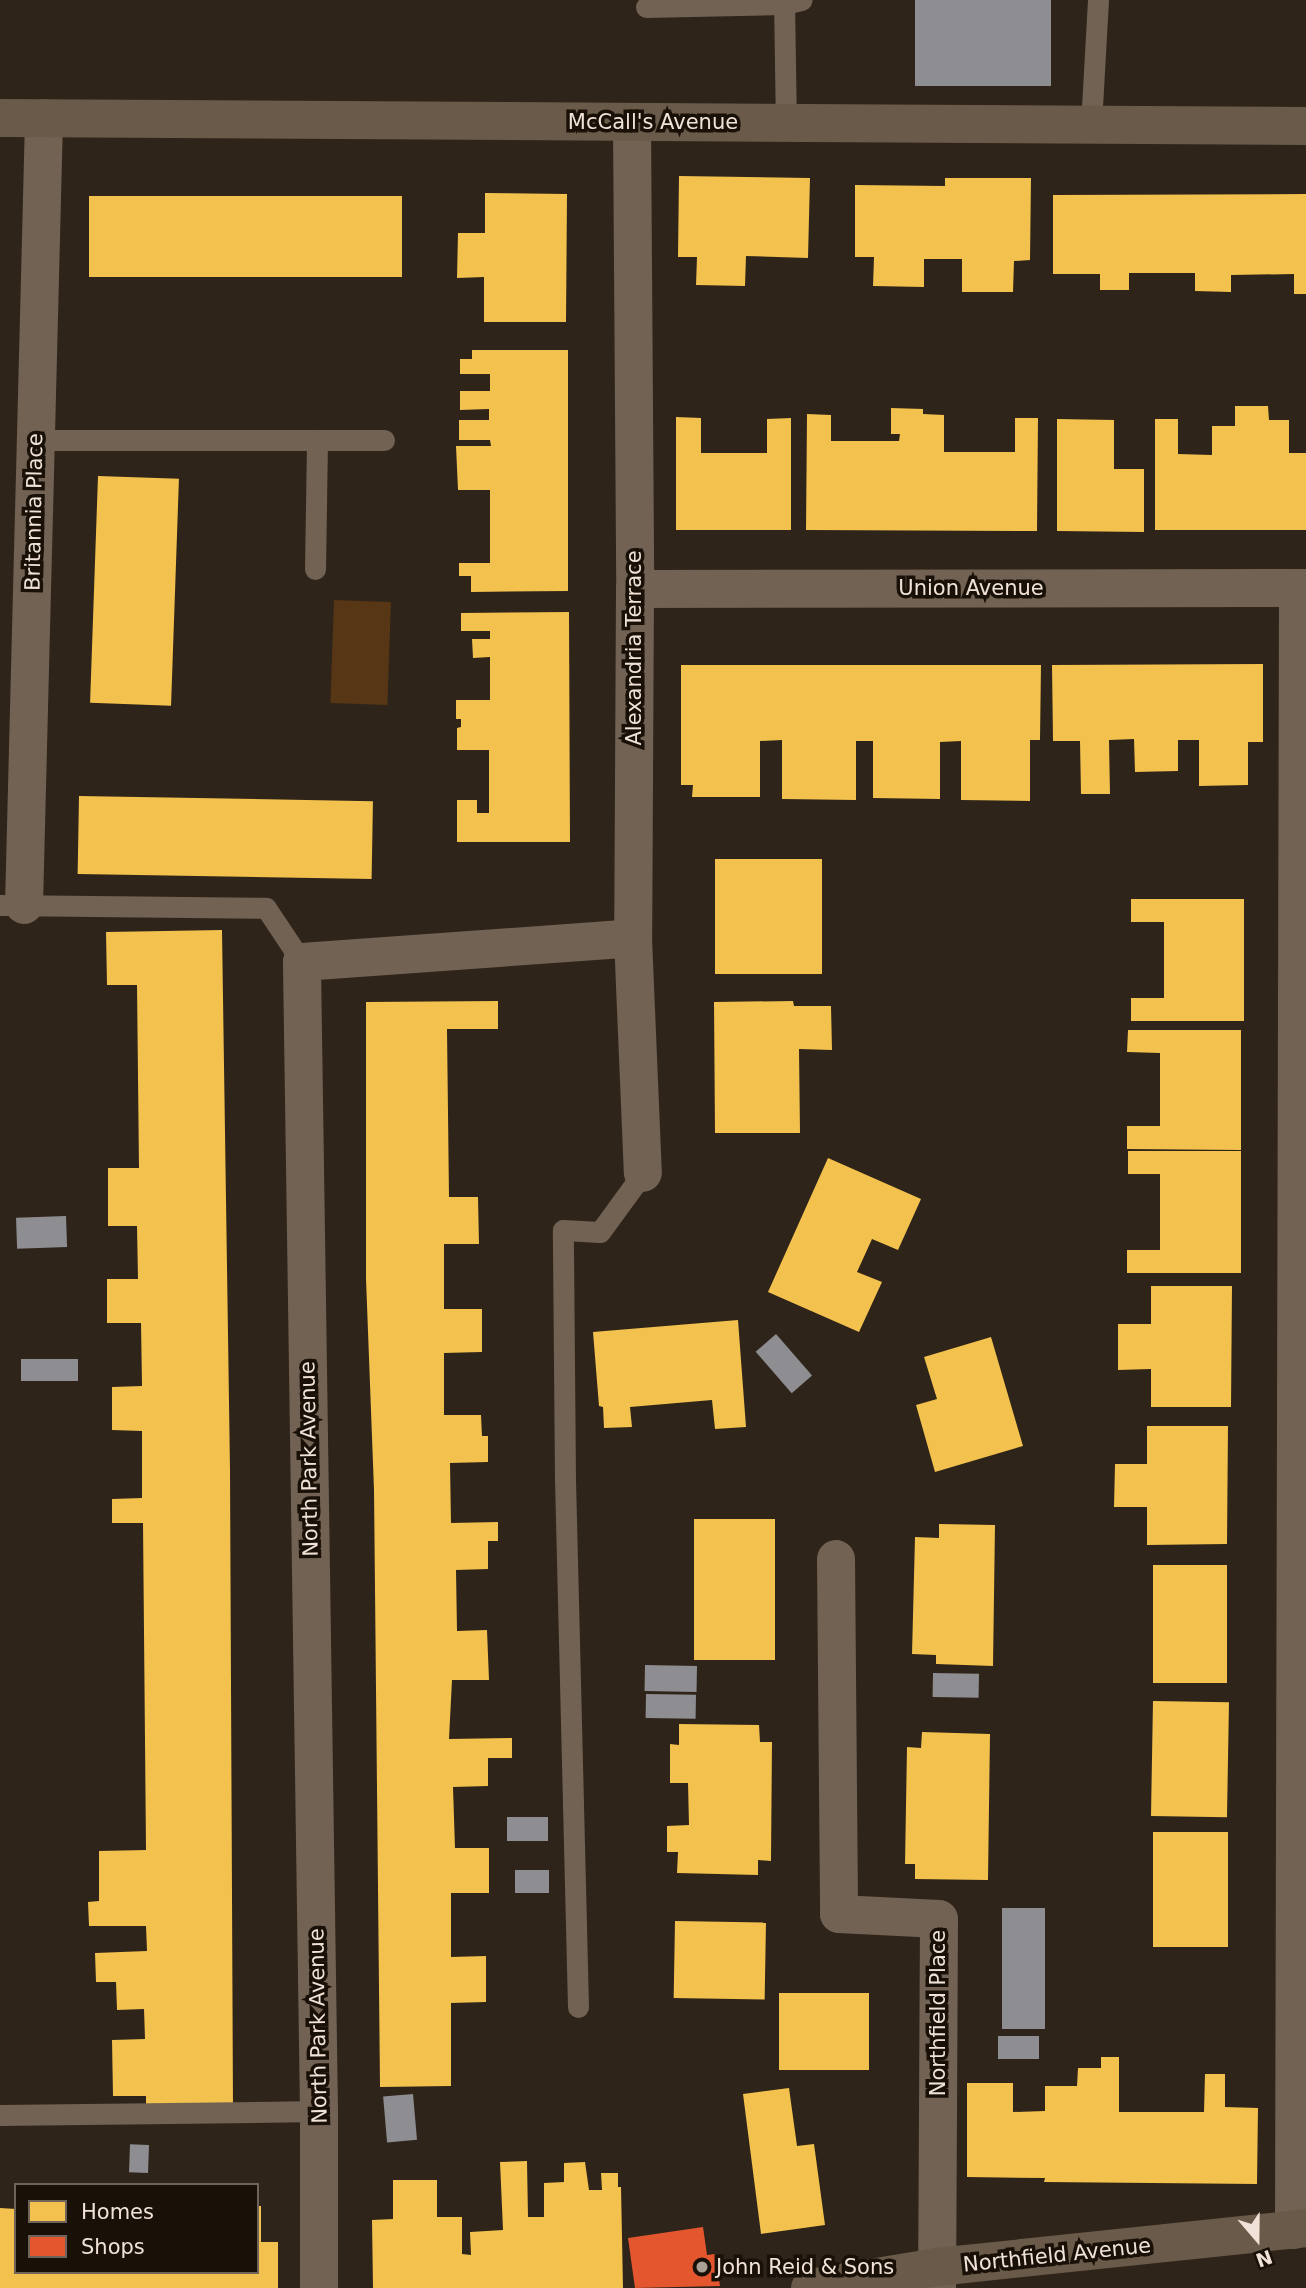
<!DOCTYPE html>
<style>
body{margin:0}
#map{position:relative;width:1306px;height:2288px;overflow:hidden;background:#2f2419;font-family:"DejaVu Sans",sans-serif}
div>[style]{position:absolute}
.green>*{inset:0;background:#563614;transform-origin:0 0}
.homes>*{inset:0;background:#f2c14e;transform-origin:0 0}
.shops>*{inset:0;background:#e4572e}
.industry>*{inset:0;background:#8d8d92;transform-origin:0 0}
.lane>*{height:21px;margin:-10.5px;padding:0 10.5px;transform-origin:10.5px;border-radius:10.5px;background:#716253}
.street>*{height:38px;margin:-19px;padding:0 19px;transform-origin:19px;border-radius:19px;background:#716253}
.secondary>*{height:38px;margin:-19px;padding:0 19px;transform-origin:19px;border-radius:19px;background:#6a5a49}
.dots>*{width:19px;height:19px;translate:-50% -50%;box-sizing:border-box;border:4px solid #191007;border-radius:50%}
span{translate:-50% -50%;white-space:nowrap;text-align:center;line-height:1.15;-webkit-text-stroke:7px #191007;paint-order:stroke}
.street-label{font-size:21px;color:#f0e2d6}
.poi-label{font-size:21px;color:#f0e2d6}
.left{translate:0 -50%;text-align:left}
.legend{position:absolute;left:14px;top:2183px;width:245px;height:91px;box-sizing:border-box;background:#191007;border:2px solid #6f645a;margin:0;padding:9px 12px;list-style:none;font-size:21px;color:#f0e2d6}
.legend li{display:flex;align-items:center;gap:14px;height:35px}
.legend b{width:35px;border:2px solid #6f645a}
.north{position:absolute;left:1222px;top:2204px;width:70px;height:70px;-webkit-text-stroke:5px #191007;paint-order:stroke;rotate:160deg;font-size:19px;font-weight:700;line-height:28px;text-align:center;color:#f0e2d6}
.north::after{content:'';display:block;margin:auto;width:24px;height:32px;background:#f0e2d6;clip-path:polygon(50% 0,100% 100%,50% 72%,0 100%)}
</style>
<div id="map">
<div class="green">
<i style="left:334px;top:600px;width:57px;height:103px;rotate:2deg"></i>
</div>
<div class="homes">
<i style="clip-path:polygon(679px 176px,810px 178px,808px 258px,746px 256px,745px 286px,696px 285px,697px 257px,678px 257px)"></i>
<i style="clip-path:polygon(945px 178px,1031px 178px,1030px 260px,1014px 261px,1013px 292px,962px 292px,962px 259px,924px 259px,924px 287px,873px 286px,874px 257px,855px 257px,855px 185px,945px 186px)"></i>
<i style="clip-path:polygon(485px 193px,567px 194px,566px 322px,484px 322px,484px 277px,457px 278px,458px 233px,485px 233px)"></i>
<i style="clip-path:polygon(1306px 194px,1306px 294px,1294px 294px,1294px 274px,1231px 275px,1231px 292px,1195px 291px,1195px 273px,1129px 273px,1129px 290px,1100px 290px,1100px 274px,1053px 274px,1053px 195px)"></i>
<i style="left:89px;top:196px;width:313px;height:81px"></i>
<i style="clip-path:polygon(472px 350px,568px 350px,568px 591px,471px 592px,471px 576px,459px 576px,459px 563px,490px 563px,490px 490px,458px 490px,456px 446px,491px 446px,490px 440px,459px 440px,459px 420px,489px 420px,489px 409px,460px 410px,460px 391px,490px 391px,490px 374px,460px 374px,460px 359px,472px 359px)"></i>
<i style="clip-path:polygon(1235px 406px,1268px 406px,1269px 420px,1289px 420px,1289px 453px,1306px 453px,1306px 530px,1155px 530px,1155px 419px,1178px 419px,1178px 454px,1212px 455px,1212px 426px,1235px 426px)"></i>
<i style="clip-path:polygon(891px 408px,923px 409px,923px 414px,944px 415px,944px 452px,1015px 452px,1015px 418px,1038px 418px,1037px 531px,806px 530px,807px 414px,831px 415px,831px 441px,899px 441px,900px 434px,891px 434px)"></i>
<i style="clip-path:polygon(676px 417px,701px 418px,701px 453px,767px 453px,767px 419px,791px 418px,791px 530px,676px 530px)"></i>
<i style="clip-path:polygon(1057px 419px,1114px 420px,1114px 469px,1144px 469px,1144px 532px,1057px 531px)"></i>
<i style="left:98px;top:476px;width:81px;height:227px;rotate:2deg"></i>
<i style="clip-path:polygon(569px 612px,570px 842px,457px 842px,457px 800px,477px 800px,477px 813px,489px 813px,489px 750px,457px 750px,457px 728px,461px 727px,461px 719px,456px 719px,456px 700px,490px 700px,490px 657px,473px 658px,472px 639px,490px 639px,490px 631px,461px 631px,461px 613px)"></i>
<i style="clip-path:polygon(1263px 664px,1263px 742px,1248px 742px,1248px 785px,1199px 786px,1199px 740px,1178px 740px,1178px 771px,1135px 772px,1134px 739px,1109px 740px,1110px 794px,1081px 794px,1080px 741px,1053px 741px,1052px 665px)"></i>
<i style="clip-path:polygon(681px 665px,1041px 665px,1040px 740px,1030px 740px,1030px 801px,961px 800px,961px 741px,940px 742px,940px 799px,873px 798px,873px 741px,856px 741px,856px 800px,782px 799px,782px 740px,760px 741px,760px 797px,692px 797px,693px 785px,681px 785px)"></i>
<i style="left:79px;top:796px;width:294px;height:78px;rotate:1deg"></i>
<i style="left:715px;top:859px;width:107px;height:115px"></i>
<i style="clip-path:polygon(1131px 899px,1244px 899px,1244px 1021px,1131px 1021px,1131px 998px,1164px 998px,1164px 922px,1131px 922px)"></i>
<i style="clip-path:polygon(222px 930px,230px 1469px,233px 2108px,146px 2109px,146px 2096px,113px 2096px,112px 2040px,145px 2039px,144px 2009px,117px 2010px,116px 1982px,96px 1982px,95px 1953px,147px 1951px,146px 1926px,89px 1926px,88px 1902px,99px 1901px,99px 1851px,146px 1850px,143px 1523px,112px 1523px,112px 1499px,142px 1498px,142px 1431px,112px 1430px,112px 1387px,142px 1386px,141px 1323px,107px 1323px,107px 1279px,138px 1279px,137px 1226px,108px 1226px,108px 1168px,139px 1168px,137px 985px,107px 985px,106px 932px)"></i>
<i style="clip-path:polygon(498px 1001px,498px 1029px,447px 1029px,449px 1197px,478px 1197px,479px 1244px,444px 1244px,444px 1309px,482px 1309px,482px 1352px,444px 1353px,444px 1415px,481px 1415px,482px 1436px,488px 1436px,488px 1462px,450px 1463px,451px 1523px,498px 1522px,498px 1541px,488px 1541px,488px 1569px,456px 1570px,457px 1631px,487px 1630px,489px 1680px,452px 1680px,449px 1739px,512px 1738px,512px 1758px,488px 1758px,488px 1786px,453px 1787px,455px 1848px,489px 1848px,489px 1893px,451px 1893px,451px 1957px,486px 1956px,486px 2002px,451px 2003px,451px 2086px,380px 2087px,374px 1490px,366px 1279px,366px 1002px)"></i>
<i style="clip-path:polygon(793px 1001px,794px 1006px,831px 1006px,832px 1050px,799px 1049px,800px 1133px,715px 1133px,714px 1002px)"></i>
<i style="clip-path:polygon(1128px 1030px,1241px 1030px,1241px 1150px,1127px 1149px,1127px 1126px,1160px 1126px,1160px 1053px,1127px 1052px)"></i>
<i style="clip-path:polygon(1128px 1151px,1241px 1151px,1241px 1273px,1127px 1273px,1127px 1250px,1160px 1250px,1160px 1174px,1128px 1174px)"></i>
<i style="clip-path:polygon(828px 1158px,921px 1199px,898px 1250px,872px 1239px,857px 1272px,882px 1282px,859px 1332px,768px 1292px)"></i>
<i style="clip-path:polygon(1151px 1286px,1232px 1286px,1231px 1407px,1151px 1407px,1151px 1369px,1118px 1370px,1118px 1324px,1151px 1324px)"></i>
<i style="clip-path:polygon(738px 1320px,746px 1427px,715px 1429px,712px 1400px,630px 1407px,632px 1427px,604px 1428px,603px 1407px,599px 1406px,593px 1332px)"></i>
<i style="clip-path:polygon(991px 1337px,1023px 1446px,935px 1472px,916px 1405px,937px 1399px,924px 1357px)"></i>
<i style="clip-path:polygon(1147px 1426px,1228px 1426px,1227px 1544px,1147px 1545px,1147px 1507px,1114px 1507px,1115px 1464px,1147px 1464px)"></i>
<i style="left:694px;top:1519px;width:81px;height:141px"></i>
<i style="clip-path:polygon(939px 1524px,995px 1525px,993px 1666px,936px 1664px,936px 1655px,912px 1654px,915px 1537px,939px 1538px)"></i>
<i style="left:1227px;top:1565px;width:118px;height:74px;rotate:90deg"></i>
<i style="left:1153px;top:1701px;width:76px;height:115px;rotate:1deg"></i>
<i style="clip-path:polygon(679px 1724px,759px 1725px,760px 1742px,772px 1742px,771px 1861px,758px 1860px,758px 1875px,677px 1873px,678px 1852px,667px 1852px,667px 1826px,689px 1825px,688px 1783px,670px 1783px,670px 1744px,679px 1745px)"></i>
<i style="clip-path:polygon(922px 1732px,990px 1734px,988px 1880px,915px 1879px,915px 1864px,905px 1864px,907px 1747px,921px 1748px)"></i>
<i style="left:1153px;top:1832px;width:75px;height:115px"></i>
<i style="left:675px;top:1921px;width:91px;height:77px;rotate:1deg"></i>
<i style="left:869px;top:1993px;width:77px;height:90px;rotate:90deg"></i>
<i style="clip-path:polygon(1101px 2057px,1119px 2057px,1119px 2112px,1204px 2112px,1205px 2074px,1225px 2074px,1225px 2107px,1258px 2108px,1257px 2184px,1044px 2182px,1045px 2178px,967px 2177px,967px 2083px,1013px 2083px,1013px 2112px,1045px 2111px,1045px 2086px,1077px 2086px,1078px 2068px,1101px 2068px)"></i>
<i style="clip-path:polygon(789px 2088px,797px 2146px,814px 2144px,825px 2225px,761px 2234px,743px 2094px)"></i>
<i style="clip-path:polygon(527px 2161px,528px 2217px,544px 2217px,544px 2183px,564px 2182px,564px 2163px,585px 2162px,589px 2190px,602px 2190px,601px 2173px,618px 2173px,618px 2187px,621px 2187px,623px 2288px,373px 2288px,372px 2220px,393px 2219px,393px 2180px,437px 2180px,437px 2217px,462px 2217px,462px 2254px,471px 2255px,470px 2232px,503px 2230px,500px 2162px)"></i>
<i style="clip-path:polygon(257px 2206px,261px 2206px,261px 2242px,278px 2242px,278px 2288px,0 2288px,0 2208px,16px 2209px,16px 2272px,257px 2272px)"></i>
</div>
<div class="shops">
<i style="clip-path:polygon(703px 2227px,707px 2255px,715px 2254px,720px 2286px,635px 2288px,628px 2238px)"></i>
</div>
<div class="industry">
<i style="left:915px;top:0;width:136px;height:86px"></i>
<i style="left:66px;top:1216px;width:31px;height:50px;rotate:88deg"></i>
<i style="left:776px;top:1334px;width:55px;height:27px;rotate:49deg"></i>
<i style="left:78px;top:1359px;width:22px;height:57px;rotate:90deg"></i>
<i style="left:645px;top:1665px;width:52px;height:26px;rotate:1deg"></i>
<i style="left:933px;top:1673px;width:46px;height:24px;rotate:1deg"></i>
<i style="left:646px;top:1694px;width:50px;height:24px;rotate:1deg"></i>
<i style="left:507px;top:1817px;width:41px;height:24px"></i>
<i style="left:515px;top:1870px;width:34px;height:23px"></i>
<i style="left:1002px;top:1908px;width:43px;height:121px"></i>
<i style="left:998px;top:2036px;width:41px;height:23px"></i>
<i style="left:413px;top:2094px;width:46px;height:30px;rotate:85deg"></i>
<i style="left:149px;top:2145px;width:28px;height:19px;rotate:92deg"></i>
</div>
<div class="lane">
<i style="left:784px;top:0;width:123px;rotate:89.1deg"></i>
<i style="left:646px;top:7px;width:138px;rotate:-1.2deg"></i>
<i style="left:784px;top:4px;width:18px;rotate:-13deg"></i>
<i style="left:1091px;top:125px;width:125px;rotate:-86.8deg"></i>
<i style="left:36px;top:440px;width:348px"></i>
<i style="left:315px;top:569px;width:128px;rotate:-89.1deg"></i>
<i style="left:0;top:905px;width:266px;rotate:0.6deg"></i>
<i style="left:266px;top:908px;width:65px;rotate:56.3deg"></i>
<i style="left:578px;top:2007px;width:529px;rotate:-91.41deg"></i>
<i style="left:565px;top:1478px;width:248px;rotate:-90.5deg"></i>
<i style="left:563px;top:1230px;width:37px;rotate:3deg"></i>
<i style="left:600px;top:1232px;width:73px;rotate:-53.9deg"></i>
<i style="left:0;top:2115px;width:319px;rotate:-0.7deg"></i>
</div>
<div class="street">
<i style="left:632px;top:122px;width:467px;rotate:89.6deg"></i>
<i style="left:635px;top:589px;width:349px;rotate:90.3deg"></i>
<i style="left:633px;top:938px;width:235px;rotate:87.6deg"></i>
<i style="left:635px;top:589px;width:671px;rotate:-0.09deg"></i>
<i style="left:24px;top:905px;width:787px;rotate:-88.54deg"></i>
<i style="left:836px;top:1559px;width:355px;rotate:89.5deg"></i>
<i style="left:839px;top:1914px;width:100px;rotate:2.9deg"></i>
<i style="left:939px;top:1919px;width:369px;rotate:90.3deg"></i>
<i style="left:1294px;top:2230px;width:1642px;rotate:-89.86deg"></i>
<i style="left:319px;top:2288px;width:177px;rotate:-90deg"></i>
<i style="left:319px;top:2111px;width:1149px;rotate:-90.85deg"></i>
<i style="left:302px;top:962px;width:332px;rotate:-4.1deg"></i>
</div>
<div class="secondary">
<i style="left:0;top:118px;width:1306px;rotate:0.35deg"></i>
<i style="left:810px;top:2288px;width:129px;rotate:-9.4deg"></i>
<i style="left:937px;top:2267px;width:371px;rotate:-6deg"></i>
</div>
<div class="dots">
<i style="left:702px;top:2267px;background:#aca094"></i>
</div>
<div class="street-label">
<span style="left:653px;top:122px">McCall's Avenue</span>
<span style="left:34px;top:512px;rotate:-89deg">Britannia Place</span>
<span style="left:971px;top:588px">Union Avenue</span>
<span style="left:634px;top:648px;rotate:-90deg">Alexandria Terrace</span>
<span style="left:309px;top:1459px;rotate:-91deg">North Park Avenue</span>
<span style="left:938px;top:2013px;rotate:-90deg">Northfield Place</span>
<span style="left:318px;top:2026px;rotate:-91deg">North Park Avenue</span>
<span style="left:1057px;top:2255px;rotate:-6deg">Northfield Avenue</span>
</div>
<div class="poi-label">
<span class="left" style="left:716px;top:2267px">John Reid &amp; Sons</span>
</div>
<ul class="legend">
<li><b style="height:19px;background:#f2c14e"></b>Homes</li>
<li><b style="height:19px;background:#e4572e"></b>Shops</li>
</ul>
<div class="north">N</div>
</div>
